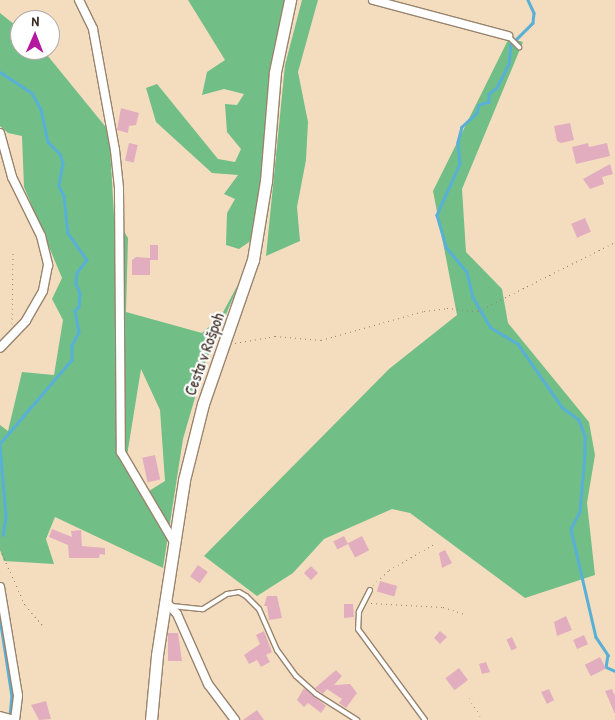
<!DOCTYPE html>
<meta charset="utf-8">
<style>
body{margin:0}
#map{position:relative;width:615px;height:720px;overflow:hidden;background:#f4ddbf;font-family:"Patrick Hand",sans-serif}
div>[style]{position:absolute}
.forest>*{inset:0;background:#71be87}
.stream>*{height:2.5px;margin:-1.25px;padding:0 1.25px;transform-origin:1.25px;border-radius:1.25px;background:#59b0d6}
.building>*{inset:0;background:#e2aebf;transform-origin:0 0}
.path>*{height:1px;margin-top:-0.5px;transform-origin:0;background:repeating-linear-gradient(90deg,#98846e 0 1px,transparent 0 5px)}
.roads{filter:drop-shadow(1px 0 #98846e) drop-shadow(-1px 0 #98846e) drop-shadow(0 1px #98846e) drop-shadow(0 -1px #98846e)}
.lane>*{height:4px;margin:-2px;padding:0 2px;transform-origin:2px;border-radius:2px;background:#fff}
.street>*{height:8px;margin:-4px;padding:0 4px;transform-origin:4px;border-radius:4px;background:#fff}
.secondary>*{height:11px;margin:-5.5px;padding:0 5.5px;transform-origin:5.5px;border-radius:5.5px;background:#fff}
span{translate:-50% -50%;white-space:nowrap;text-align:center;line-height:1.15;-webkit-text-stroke:4.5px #fff;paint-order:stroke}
.street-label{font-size:16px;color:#3b2a1e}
.north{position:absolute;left:10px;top:10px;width:50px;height:50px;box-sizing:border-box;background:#fff;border:1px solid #b1aaa5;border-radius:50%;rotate:1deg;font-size:14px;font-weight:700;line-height:20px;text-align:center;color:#3b2a1e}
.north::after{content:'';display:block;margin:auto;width:18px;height:22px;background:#b5179e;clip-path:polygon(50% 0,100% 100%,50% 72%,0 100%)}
</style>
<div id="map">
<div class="forest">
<i style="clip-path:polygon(188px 0,286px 0,269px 83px,261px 192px,252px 240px,239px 249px,226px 245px,227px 213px,235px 199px,224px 194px,238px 175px,212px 173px,156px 122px,146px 88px,157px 84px,218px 159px,235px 162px,241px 149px,227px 132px,225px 104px,237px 105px,244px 94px,224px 89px,202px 95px,207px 72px,225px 60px)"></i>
<i style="clip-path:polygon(302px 0,318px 0,298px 72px,308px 122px,306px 160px,297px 207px,300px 241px,266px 256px,285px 65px)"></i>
<i style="clip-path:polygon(evenodd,0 13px,20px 29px,20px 50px,43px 50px,109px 131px,114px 215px,128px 238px,126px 312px,202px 333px,221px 316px,242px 277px,205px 363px,183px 439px,163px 568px,55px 517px,46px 539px,54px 564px,4px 561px,0 550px,0 425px,8px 431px,22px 372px,54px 375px,63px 320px,52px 299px,62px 278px,24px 187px,22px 136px,8px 133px,0 126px,0 13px,141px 369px,160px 410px,165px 481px,144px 494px,125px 468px,141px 369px)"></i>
<i style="clip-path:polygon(509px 38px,523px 42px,462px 189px,466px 252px,502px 289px,508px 323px,589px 422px,595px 455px,587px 503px,595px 575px,525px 598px,410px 513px,392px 509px,324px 539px,293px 573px,257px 596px,204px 556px,389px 369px,457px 315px,433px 191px)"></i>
</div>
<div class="stream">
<i style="left:528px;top:0;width:14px;rotate:65deg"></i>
<i style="left:534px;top:13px;width:10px;rotate:96deg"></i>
<i style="left:533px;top:23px;width:31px;rotate:135deg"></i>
<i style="left:511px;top:45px;width:19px;rotate:96deg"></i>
<i style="left:509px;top:64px;width:27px;rotate:117deg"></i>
<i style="left:497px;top:88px;width:10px;rotate:143deg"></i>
<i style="left:489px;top:94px;width:8px;rotate:90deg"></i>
<i style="left:489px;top:102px;width:10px;rotate:163deg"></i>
<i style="left:479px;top:105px;width:8px;rotate:104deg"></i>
<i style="left:477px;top:113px;width:21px;rotate:137deg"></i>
<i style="left:462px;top:127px;width:16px;rotate:105deg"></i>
<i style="left:458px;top:142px;width:22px;rotate:85deg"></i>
<i style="left:460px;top:164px;width:56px;rotate:114.3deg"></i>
<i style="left:437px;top:215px;width:33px;rotate:74deg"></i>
<i style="left:446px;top:247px;width:33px;rotate:50deg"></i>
<i style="left:467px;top:272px;width:26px;rotate:77deg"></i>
<i style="left:473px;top:297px;width:34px;rotate:60deg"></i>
<i style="left:490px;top:327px;width:33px;rotate:31deg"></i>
<i style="left:518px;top:344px;width:77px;rotate:55.1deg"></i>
<i style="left:562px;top:407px;width:21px;rotate:37deg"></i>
<i style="left:579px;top:420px;width:17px;rotate:69deg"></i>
<i style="left:585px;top:436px;width:19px;rotate:90deg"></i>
<i style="left:585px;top:455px;width:57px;rotate:95deg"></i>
<i style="left:580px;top:512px;width:19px;rotate:118deg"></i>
<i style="left:571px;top:529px;width:111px;rotate:77deg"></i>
<i style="left:596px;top:637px;width:22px;rotate:56deg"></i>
<i style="left:608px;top:655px;width:12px;rotate:99deg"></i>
<i style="left:606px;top:667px;width:10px;rotate:24deg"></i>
<i style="left:0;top:72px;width:38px;rotate:33deg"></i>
<i style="left:32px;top:93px;width:18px;rotate:61deg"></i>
<i style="left:41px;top:109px;width:34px;rotate:78deg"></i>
<i style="left:48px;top:142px;width:17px;rotate:45deg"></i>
<i style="left:60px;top:154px;width:9px;rotate:72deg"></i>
<i style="left:63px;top:163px;width:23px;rotate:100deg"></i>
<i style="left:59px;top:186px;width:11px;rotate:63deg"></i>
<i style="left:64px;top:196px;width:37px;rotate:84deg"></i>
<i style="left:68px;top:233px;width:33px;rotate:55deg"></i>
<i style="left:87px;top:260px;width:16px;rotate:128deg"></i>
<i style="left:77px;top:273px;width:11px;rotate:95deg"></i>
<i style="left:76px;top:284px;width:10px;rotate:66deg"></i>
<i style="left:80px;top:293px;width:14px;rotate:94deg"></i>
<i style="left:79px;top:307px;width:6px;rotate:135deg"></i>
<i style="left:75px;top:311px;width:21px;rotate:79deg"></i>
<i style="left:79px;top:332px;width:16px;rotate:117deg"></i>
<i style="left:72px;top:346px;width:14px;rotate:90deg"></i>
<i style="left:72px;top:360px;width:111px;rotate:130.6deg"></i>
<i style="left:0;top:445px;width:72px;rotate:85.2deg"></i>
<i style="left:6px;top:517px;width:18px;rotate:99deg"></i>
<i style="left:0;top:618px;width:79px;rotate:81.3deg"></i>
<i style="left:12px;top:696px;width:18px;rotate:96deg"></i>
</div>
<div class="building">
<i style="clip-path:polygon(121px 108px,139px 113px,136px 125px,129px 126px,128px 133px,117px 130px)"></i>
<i style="clip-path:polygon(570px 123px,574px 140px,561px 143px,557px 141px,554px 126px)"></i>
<i style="left:129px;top:143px;width:9px;height:18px;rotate:13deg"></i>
<i style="clip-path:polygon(588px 143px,589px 147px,607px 143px,610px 156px,576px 164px,572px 147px)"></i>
<i style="clip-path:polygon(610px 164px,613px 174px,602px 177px,604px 184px,590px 189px,583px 179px)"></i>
<i style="left:585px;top:218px;width:15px;height:15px;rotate:67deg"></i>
<i style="left:150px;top:245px;width:8px;height:15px"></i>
<i style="clip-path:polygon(136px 257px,150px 258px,150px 275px,132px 275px,132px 260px)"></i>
<i style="left:155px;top:455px;width:25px;height:13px;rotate:78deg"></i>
<i style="clip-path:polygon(52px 529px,72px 537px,71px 531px,81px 530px,82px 546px,105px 548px,105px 555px,100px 554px,99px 558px,69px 558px,68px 545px,49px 537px)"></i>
<i style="left:344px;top:536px;width:9px;height:12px;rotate:63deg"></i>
<i style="left:362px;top:536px;width:16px;height:16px;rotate:63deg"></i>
<i style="clip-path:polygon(445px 550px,452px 563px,442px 568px,439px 553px)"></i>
<i style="left:198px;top:565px;width:12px;height:14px;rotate:35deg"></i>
<i style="left:311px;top:566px;width:10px;height:10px;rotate:45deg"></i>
<i style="left:380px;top:581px;width:18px;height:11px;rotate:16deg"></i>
<i style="clip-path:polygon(267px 596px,277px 596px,282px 618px,269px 620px,267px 606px,264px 606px)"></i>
<i style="clip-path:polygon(344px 604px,353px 604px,354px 617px,344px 618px)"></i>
<i style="clip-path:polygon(566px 616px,572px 630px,557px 636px,554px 622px)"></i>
<i style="clip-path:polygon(264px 631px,272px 652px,266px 655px,270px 662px,261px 667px,257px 660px,249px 664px,244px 655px,260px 644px,256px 635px)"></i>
<i style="clip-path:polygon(440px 631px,447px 637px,440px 644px,434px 638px)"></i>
<i style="clip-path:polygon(168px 633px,178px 633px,182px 661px,168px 661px)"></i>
<i style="left:584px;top:635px;width:10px;height:12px;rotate:66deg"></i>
<i style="left:512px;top:637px;width:12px;height:6px;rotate:66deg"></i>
<i style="left:600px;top:657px;width:13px;height:17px;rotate:63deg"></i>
<i style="clip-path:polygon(486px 662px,490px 672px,482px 674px,479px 664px)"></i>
<i style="left:459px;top:668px;width:15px;height:17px;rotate:53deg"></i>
<i style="clip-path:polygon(336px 670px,342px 676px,334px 685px,350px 684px,357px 693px,346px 708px,339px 703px,342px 699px,327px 689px,323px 694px,315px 688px)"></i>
<i style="clip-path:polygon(304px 688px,326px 706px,321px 713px,308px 703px,304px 707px,297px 700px)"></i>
<i style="clip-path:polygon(549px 689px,554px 700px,547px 704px,541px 692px)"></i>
<i style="clip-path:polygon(612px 689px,615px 696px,615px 714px,605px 691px)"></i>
<i style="clip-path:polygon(46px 701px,51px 719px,39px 720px,31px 705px)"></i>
<i style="clip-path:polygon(257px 710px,264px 720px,243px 720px)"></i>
</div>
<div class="path">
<i style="left:12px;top:324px;width:74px;rotate:-89.2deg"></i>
<i style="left:235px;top:343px;width:41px;rotate:-9.9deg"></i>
<i style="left:275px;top:336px;width:46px;rotate:5deg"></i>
<i style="left:321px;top:340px;width:107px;rotate:-15.7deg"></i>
<i style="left:424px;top:311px;width:23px;rotate:-7deg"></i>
<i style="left:447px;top:308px;width:31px;rotate:6deg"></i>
<i style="left:478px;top:311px;width:153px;rotate:-26.7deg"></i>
<i style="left:0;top:549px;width:61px;rotate:65.9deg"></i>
<i style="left:25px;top:605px;width:28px;rotate:49deg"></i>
<i style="left:373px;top:585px;width:22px;rotate:-43deg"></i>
<i style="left:389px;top:570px;width:54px;rotate:-29.9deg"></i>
<i style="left:371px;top:603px;width:72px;rotate:3.2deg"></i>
<i style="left:443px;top:607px;width:22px;rotate:18deg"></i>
<i style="left:469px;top:698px;width:22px;rotate:58deg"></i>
</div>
<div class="roads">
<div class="lane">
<i style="left:508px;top:36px;width:16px;rotate:45deg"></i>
<i style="left:370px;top:590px;width:25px;rotate:117deg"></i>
<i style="left:359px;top:612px;width:17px;rotate:93deg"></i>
<i style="left:358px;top:629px;width:113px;rotate:53.6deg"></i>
<i style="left:172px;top:606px;width:31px;rotate:6deg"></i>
<i style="left:203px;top:609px;width:28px;rotate:-32deg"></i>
<i style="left:227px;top:594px;width:12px;rotate:-9deg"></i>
<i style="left:239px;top:592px;width:8px;rotate:30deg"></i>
<i style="left:246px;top:596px;width:18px;rotate:45deg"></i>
<i style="left:259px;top:609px;width:45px;rotate:66.3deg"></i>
<i style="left:277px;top:650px;width:32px;rotate:54deg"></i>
<i style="left:296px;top:676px;width:27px;rotate:42deg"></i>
<i style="left:316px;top:694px;width:49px;rotate:32.4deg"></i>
</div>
<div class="street">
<i style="left:79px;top:0;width:32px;rotate:64deg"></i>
<i style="left:93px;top:29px;width:123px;rotate:79.7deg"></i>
<i style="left:115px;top:150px;width:39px;rotate:84deg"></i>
<i style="left:119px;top:189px;width:263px;rotate:89.6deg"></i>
<i style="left:121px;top:452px;width:104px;rotate:59.5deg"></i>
<i style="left:373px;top:0;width:140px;rotate:14.9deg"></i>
<i style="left:0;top:133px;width:46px;rotate:74.7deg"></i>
<i style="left:12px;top:177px;width:66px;rotate:63.8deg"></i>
<i style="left:41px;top:236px;width:30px;rotate:76deg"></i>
<i style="left:48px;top:265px;width:26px;rotate:101deg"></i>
<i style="left:43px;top:291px;width:34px;rotate:120deg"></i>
<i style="left:26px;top:321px;width:37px;rotate:134deg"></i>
<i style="left:0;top:587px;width:110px;rotate:80.6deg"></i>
<i style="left:18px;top:696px;width:24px;rotate:97deg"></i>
<i style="left:166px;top:602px;width:16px;rotate:47deg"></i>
<i style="left:177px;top:614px;width:77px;rotate:66.1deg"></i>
<i style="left:208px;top:684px;width:45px;rotate:53.1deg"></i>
<i style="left:0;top:716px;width:15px;rotate:16deg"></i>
</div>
<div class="secondary">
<i style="left:151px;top:720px;width:65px;rotate:-84.7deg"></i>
<i style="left:157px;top:655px;width:177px;rotate:-81.2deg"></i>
<i style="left:184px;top:480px;width:78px;rotate:-76deg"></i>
<i style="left:203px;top:404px;width:152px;rotate:-70.9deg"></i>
<i style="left:253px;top:260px;width:80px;rotate:-80.7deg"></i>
<i style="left:266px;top:181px;width:109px;rotate:-85.3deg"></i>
<i style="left:275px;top:72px;width:74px;rotate:-78.2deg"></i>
</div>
</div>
<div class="street-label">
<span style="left:204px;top:354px;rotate:-70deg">Cesta v Rošpoh</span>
</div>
<div class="north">N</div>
</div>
